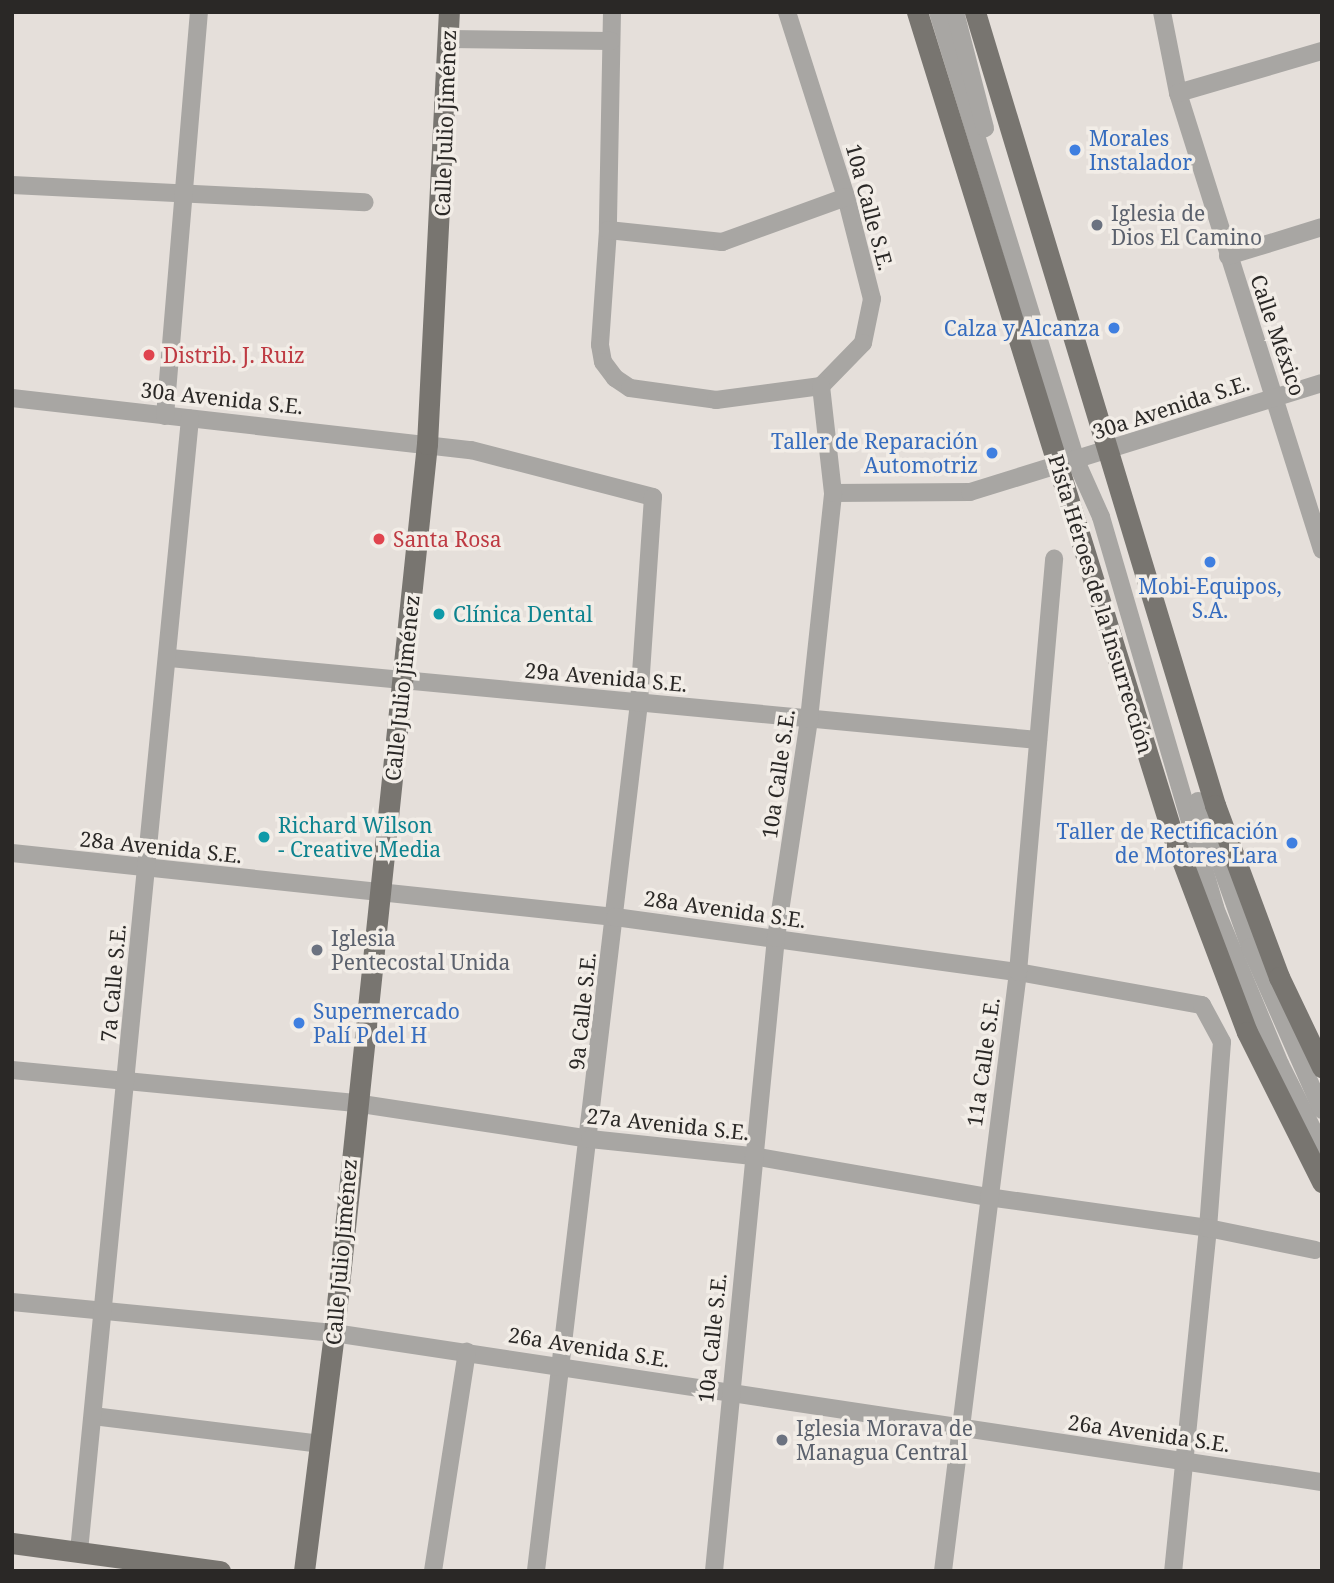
<!DOCTYPE html>
<meta charset="utf-8">
<style>
body{margin:0}
#map{position:relative;width:1334px;height:1583px;overflow:hidden;background:#e5dfda;font-family:"Noto Serif",serif}
div>[style]{position:absolute}
.minor>*{height:18px;margin:-9px;padding:0 9px;transform-origin:9px;border-radius:9px;background:#a8a6a3}
.major>*{height:21px;margin:-10.5px;padding:0 10.5px;transform-origin:10.5px;border-radius:10.5px;background:#787570}
.dots>*{width:19px;height:19px;translate:-50% -50%;box-sizing:border-box;border:4px solid #f2ede7;border-radius:50%}
span{translate:-50% -50%;white-space:nowrap;text-align:center;line-height:1.15;-webkit-text-stroke:7px #f2ede7;paint-order:stroke}
.street-label{font-size:21px;color:#2a2826}
.shop-label{font-size:21px;color:#366cbe}
.left{translate:0 -50%;text-align:left}
.right{translate:-100% -50%;text-align:right}
.worship-label{font-size:21px;color:#5b616d}
.health-label{font-size:21px;color:#be3a42}
.culture-label{font-size:21px;color:#0d838f}
.frame{position:absolute;inset:0;border:14px solid #2a2826;pointer-events:none}
</style>
<div id="map">
<div class="minor">
<i style="left:612px;top:12px;width:218px;rotate:91.1deg"></i>
<i style="left:608px;top:230px;width:115px;rotate:94deg"></i>
<i style="left:600px;top:345px;width:17px;rotate:80deg"></i>
<i style="left:603px;top:362px;width:20px;rotate:53deg"></i>
<i style="left:615px;top:378px;width:18px;rotate:34deg"></i>
<i style="left:630px;top:388px;width:87px;rotate:7.9deg"></i>
<i style="left:716px;top:400px;width:106px;rotate:-7.6deg"></i>
<i style="left:787px;top:12px;width:194px;rotate:72.3deg"></i>
<i style="left:846px;top:197px;width:105px;rotate:75.7deg"></i>
<i style="left:872px;top:299px;width:45px;rotate:101.6deg"></i>
<i style="left:863px;top:343px;width:60px;rotate:134.3deg"></i>
<i style="left:938px;top:12px;width:470px;rotate:72.9deg"></i>
<i style="left:1076px;top:461px;width:61px;rotate:65.9deg"></i>
<i style="left:1101px;top:517px;width:407px;rotate:73.7deg"></i>
<i style="left:1215px;top:908px;width:169px;rotate:67.4deg"></i>
<i style="left:1280px;top:1064px;width:94px;rotate:63.4deg"></i>
<i style="left:955px;top:12px;width:120px;rotate:75.5deg"></i>
<i style="left:1162px;top:12px;width:83px;rotate:78.8deg"></i>
<i style="left:1178px;top:93px;width:479px;rotate:72.5deg"></i>
<i style="left:449px;top:39px;width:162px;rotate:0.7deg"></i>
<i style="left:1178px;top:93px;width:150px;rotate:-16.3deg"></i>
<i style="left:12px;top:185px;width:353px;rotate:2.8deg"></i>
<i style="left:608px;top:230px;width:115px;rotate:6deg"></i>
<i style="left:722px;top:242px;width:132px;rotate:-19.9deg"></i>
<i style="left:1228px;top:256px;width:98px;rotate:-17.1deg"></i>
<i style="left:12px;top:398px;width:462px;rotate:6.5deg"></i>
<i style="left:471px;top:450px;width:188px;rotate:14.5deg"></i>
<i style="left:653px;top:497px;width:206px;rotate:93.9deg"></i>
<i style="left:639px;top:703px;width:874px;rotate:96.77deg"></i>
<i style="left:165px;top:416px;width:405px;rotate:-85.2deg"></i>
<i style="left:833px;top:493px;width:137px;rotate:-0.4deg"></i>
<i style="left:970px;top:492px;width:368px;rotate:-17.2deg"></i>
<i style="left:170px;top:658px;width:872px;rotate:5.4deg"></i>
<i style="left:1198px;top:801px;width:155px;rotate:70.4deg"></i>
<i style="left:1250px;top:947px;width:178px;rotate:66.2deg"></i>
<i style="left:12px;top:853px;width:606px;rotate:6.06deg"></i>
<i style="left:615px;top:917px;width:407px;rotate:7.8deg"></i>
<i style="left:1018px;top:972px;width:187px;rotate:10.2deg"></i>
<i style="left:1202px;top:1005px;width:42px;rotate:61.6deg"></i>
<i style="left:1222px;top:1042px;width:187px;rotate:94.3deg"></i>
<i style="left:1208px;top:1228px;width:345px;rotate:95.8deg"></i>
<i style="left:12px;top:1070px;width:345px;rotate:5.5deg"></i>
<i style="left:355px;top:1103px;width:238px;rotate:8.7deg"></i>
<i style="left:590px;top:1139px;width:164px;rotate:6deg"></i>
<i style="left:753px;top:1156px;width:239px;rotate:9.9deg"></i>
<i style="left:988px;top:1197px;width:222px;rotate:8deg"></i>
<i style="left:1208px;top:1228px;width:109px;rotate:11.6deg"></i>
<i style="left:12px;top:1302px;width:323px;rotate:5.5deg"></i>
<i style="left:334px;top:1333px;width:999px;rotate:8.58deg"></i>
<i style="left:93px;top:1416px;width:230px;rotate:7deg"></i>
<i style="left:79px;top:1551px;width:1138px;rotate:-84.4deg"></i>
<i style="left:433px;top:1571px;width:222px;rotate:-81.2deg"></i>
<i style="left:714px;top:1571px;width:636px;rotate:-84.41deg"></i>
<i style="left:776px;top:938px;width:221px;rotate:-81.4deg"></i>
<i style="left:809px;top:719px;width:227px;rotate:-83.9deg"></i>
<i style="left:833px;top:493px;width:108px;rotate:-96.4deg"></i>
<i style="left:943px;top:1571px;width:604px;rotate:-82.86deg"></i>
<i style="left:1018px;top:972px;width:415px;rotate:-85deg"></i>
</div>
<div class="major">
<i style="left:917px;top:12px;width:866px;rotate:72.74deg"></i>
<i style="left:1174px;top:839px;width:206px;rotate:69.3deg"></i>
<i style="left:1247px;top:1032px;width:168px;rotate:63.4deg"></i>
<i style="left:975px;top:12px;width:829px;rotate:73.16deg"></i>
<i style="left:1215px;top:805px;width:184px;rotate:69.6deg"></i>
<i style="left:1279px;top:977px;width:100px;rotate:64.5deg"></i>
<i style="left:12px;top:1543px;width:210px;rotate:7.7deg"></i>
<i style="left:304px;top:1571px;width:240px;rotate:-82.8deg"></i>
<i style="left:334px;top:1333px;width:894px;rotate:-84.03deg"></i>
<i style="left:427px;top:444px;width:433px;rotate:-87.1deg"></i>
</div>
<div class="dots">
<i style="left:1075px;top:150px;background:#3f7fe0"></i>
<i style="left:1097px;top:225px;background:#6b7280"></i>
<i style="left:1114px;top:328px;background:#3f7fe0"></i>
<i style="left:149px;top:355px;background:#e0444e"></i>
<i style="left:992px;top:453px;background:#3f7fe0"></i>
<i style="left:379px;top:539px;background:#e0444e"></i>
<i style="left:1210px;top:562px;background:#3f7fe0"></i>
<i style="left:439px;top:614px;background:#0f9aa8"></i>
<i style="left:264px;top:837px;background:#0f9aa8"></i>
<i style="left:1292px;top:843px;background:#3f7fe0"></i>
<i style="left:317px;top:950px;background:#6b7280"></i>
<i style="left:299px;top:1023px;background:#3f7fe0"></i>
<i style="left:782px;top:1440px;background:#6b7280"></i>
</div>
<div class="street-label">
<span style="left:445px;top:123px;rotate:-88deg">Calle Julio Jiménez</span>
<span style="left:870px;top:207px;rotate:75deg">10a Calle S.E.</span>
<span style="left:1278px;top:335px;rotate:71deg">Calle México</span>
<span style="left:222px;top:398px;rotate:6deg">30a Avenida S.E.</span>
<span style="left:1171px;top:407px;rotate:-18deg">30a Avenida S.E.</span>
<span style="left:1101px;top:604px;rotate:73deg">Pista Héroes de la Insurrección</span>
<span style="left:606px;top:677px;rotate:5deg">29a Avenida S.E.</span>
<span style="left:402px;top:688px;rotate:-84deg">Calle Julio Jiménez</span>
<span style="left:778px;top:774px;rotate:-82deg">10a Calle S.E.</span>
<span style="left:161px;top:847px;rotate:6deg">28a Avenida S.E.</span>
<span style="left:725px;top:909px;rotate:8deg">28a Avenida S.E.</span>
<span style="left:113px;top:983px;rotate:-85deg">7a Calle S.E.</span>
<span style="left:582px;top:1011px;rotate:-84deg">9a Calle S.E.</span>
<span style="left:983px;top:1062px;rotate:-82deg">11a Calle S.E.</span>
<span style="left:668px;top:1124px;rotate:6deg">27a Avenida S.E.</span>
<span style="left:341px;top:1252px;rotate:-85deg">Calle Julio Jiménez</span>
<span style="left:712px;top:1338px;rotate:-84deg">10a Calle S.E.</span>
<span style="left:589px;top:1347px;rotate:9deg">26a Avenida S.E.</span>
<span style="left:1149px;top:1433px;rotate:8deg">26a Avenida S.E.</span>
</div>
<div class="shop-label">
<span class="left" style="left:1089px;top:150px">Morales<br>Instalador</span>
<span class="right" style="left:1100px;top:328px">Calza y Alcanza</span>
<span class="right" style="left:978px;top:453px">Taller de Reparación<br>Automotriz</span>
<span style="left:1210px;top:598px">Mobi-Equipos,<br>S.A.</span>
<span class="right" style="left:1278px;top:843px">Taller de Rectificación<br>de Motores Lara</span>
<span class="left" style="left:313px;top:1023px">Supermercado<br>Palí P del H</span>
</div>
<div class="worship-label">
<span class="left" style="left:1111px;top:225px">Iglesia de<br>Dios El Camino</span>
<span class="left" style="left:331px;top:950px">Iglesia<br>Pentecostal Unida</span>
<span class="left" style="left:796px;top:1440px">Iglesia Morava de<br>Managua Central</span>
</div>
<div class="health-label">
<span class="left" style="left:163px;top:355px">Distrib. J. Ruiz</span>
<span class="left" style="left:393px;top:539px">Santa Rosa</span>
</div>
<div class="culture-label">
<span class="left" style="left:453px;top:614px">Clínica Dental</span>
<span class="left" style="left:278px;top:837px">Richard Wilson<br>- Creative Media</span>
</div>
<div class="frame"></div>
</div>
